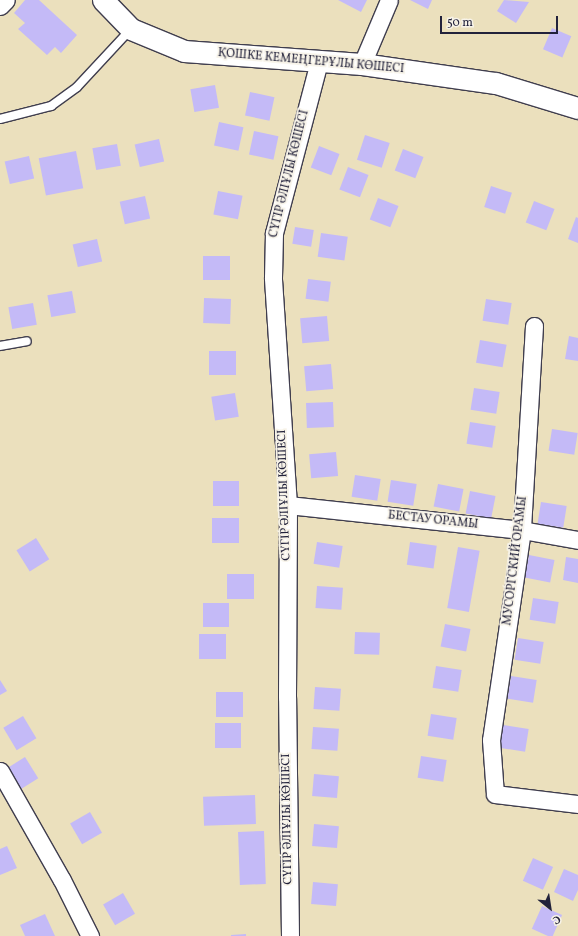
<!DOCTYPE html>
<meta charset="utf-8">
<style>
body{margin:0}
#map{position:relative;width:578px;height:936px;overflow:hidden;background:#ebe0bd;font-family:Vollkorn,serif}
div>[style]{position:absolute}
.building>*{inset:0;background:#c4baf7;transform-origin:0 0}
.roads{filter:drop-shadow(1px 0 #403e4e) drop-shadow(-1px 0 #403e4e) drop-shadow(0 1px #403e4e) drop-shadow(0 -1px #403e4e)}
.service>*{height:8px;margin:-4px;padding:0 4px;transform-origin:4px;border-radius:4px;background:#fff}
.minor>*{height:17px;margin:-8.5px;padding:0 8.5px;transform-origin:8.5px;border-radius:8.5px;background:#fff}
.tertiary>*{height:21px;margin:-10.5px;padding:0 10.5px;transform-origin:10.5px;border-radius:10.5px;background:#fff}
span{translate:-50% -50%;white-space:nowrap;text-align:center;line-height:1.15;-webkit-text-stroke:3.5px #f7f3e8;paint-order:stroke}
.street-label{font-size:12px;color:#22223b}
.north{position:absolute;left:530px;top:888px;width:40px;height:40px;-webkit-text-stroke:3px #f7f3e8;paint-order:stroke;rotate:150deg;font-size:11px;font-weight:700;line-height:16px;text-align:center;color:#22223b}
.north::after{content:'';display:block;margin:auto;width:14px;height:18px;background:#22223b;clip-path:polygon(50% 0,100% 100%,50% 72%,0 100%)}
.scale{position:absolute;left:440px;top:16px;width:118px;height:18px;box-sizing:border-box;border:2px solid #22223b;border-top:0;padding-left:5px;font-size:12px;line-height:14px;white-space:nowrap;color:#22223b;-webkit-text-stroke:3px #f7f3e8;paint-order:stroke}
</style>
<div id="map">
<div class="building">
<i style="clip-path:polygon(25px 0,39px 0,77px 35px,61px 53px,55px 47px,47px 55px,18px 29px,25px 23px,14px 13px)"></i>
<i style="clip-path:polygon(338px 0,367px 0,361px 12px)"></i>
<i style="clip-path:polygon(410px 0,432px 0,428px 9px)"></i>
<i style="clip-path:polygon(504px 0,529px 2px,516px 23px,497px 11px)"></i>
<i style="left:552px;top:28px;width:21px;height:23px;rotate:23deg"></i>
<i style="left:215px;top:85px;width:23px;height:25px;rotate:80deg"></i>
<i style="left:250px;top:92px;width:25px;height:24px;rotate:12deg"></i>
<i style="left:219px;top:122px;width:25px;height:24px;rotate:12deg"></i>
<i style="left:254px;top:131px;width:25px;height:24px;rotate:12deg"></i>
<i style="left:365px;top:135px;width:26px;height:26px;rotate:18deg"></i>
<i style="left:159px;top:139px;width:23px;height:25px;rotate:77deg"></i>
<i style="left:117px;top:144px;width:22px;height:25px;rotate:80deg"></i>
<i style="left:319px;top:146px;width:22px;height:23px;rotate:21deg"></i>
<i style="left:403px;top:149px;width:22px;height:23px;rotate:21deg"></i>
<i style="left:76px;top:151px;width:38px;height:38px;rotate:79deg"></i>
<i style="left:29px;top:156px;width:23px;height:25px;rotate:77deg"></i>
<i style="left:348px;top:167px;width:22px;height:24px;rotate:21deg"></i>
<i style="left:491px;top:186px;width:22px;height:22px;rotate:18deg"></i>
<i style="left:218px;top:191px;width:25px;height:24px;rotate:11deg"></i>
<i style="left:145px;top:196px;width:23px;height:26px;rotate:77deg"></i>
<i style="left:378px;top:198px;width:22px;height:23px;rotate:21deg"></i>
<i style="left:534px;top:201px;width:22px;height:23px;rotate:21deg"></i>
<i style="clip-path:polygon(576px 217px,578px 218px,578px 243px,568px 239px)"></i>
<i style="left:295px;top:227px;width:19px;height:17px;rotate:9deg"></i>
<i style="left:321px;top:233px;width:27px;height:24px;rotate:8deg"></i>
<i style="left:97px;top:239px;width:23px;height:25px;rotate:77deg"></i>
<i style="left:203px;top:256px;width:27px;height:24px"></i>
<i style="left:308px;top:279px;width:23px;height:20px;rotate:7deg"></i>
<i style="left:72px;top:291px;width:22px;height:25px;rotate:80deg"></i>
<i style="left:231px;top:299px;width:25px;height:27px;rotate:92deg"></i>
<i style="left:486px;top:299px;width:26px;height:22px;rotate:9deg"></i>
<i style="left:33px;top:303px;width:22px;height:25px;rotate:80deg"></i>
<i style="left:327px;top:316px;width:25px;height:27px;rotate:85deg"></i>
<i style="clip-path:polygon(569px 336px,578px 338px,578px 361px,565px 359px)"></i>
<i style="left:480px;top:340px;width:27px;height:23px;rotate:10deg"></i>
<i style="left:209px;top:351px;width:27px;height:24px"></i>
<i style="left:331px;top:364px;width:25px;height:27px;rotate:85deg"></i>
<i style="left:474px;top:388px;width:26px;height:22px;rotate:9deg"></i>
<i style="left:235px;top:393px;width:24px;height:24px;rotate:81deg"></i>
<i style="left:333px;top:402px;width:25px;height:27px;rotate:88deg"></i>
<i style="left:470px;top:422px;width:26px;height:22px;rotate:9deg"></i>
<i style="left:552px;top:429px;width:26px;height:22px;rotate:9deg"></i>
<i style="left:336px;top:452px;width:24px;height:27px;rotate:85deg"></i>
<i style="left:355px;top:475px;width:26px;height:22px;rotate:9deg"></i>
<i style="left:391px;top:480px;width:26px;height:22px;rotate:9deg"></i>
<i style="left:239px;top:481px;width:25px;height:26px;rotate:90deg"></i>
<i style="left:438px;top:484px;width:26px;height:23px;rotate:11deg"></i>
<i style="left:470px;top:491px;width:26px;height:23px;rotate:11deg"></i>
<i style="left:541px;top:502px;width:26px;height:22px;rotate:9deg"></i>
<i style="left:239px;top:518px;width:25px;height:27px;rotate:90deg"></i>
<i style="left:36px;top:538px;width:25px;height:23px;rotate:58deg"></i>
<i style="left:317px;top:542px;width:26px;height:22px;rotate:9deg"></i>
<i style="left:410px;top:542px;width:27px;height:23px;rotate:8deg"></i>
<i style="left:458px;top:547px;width:22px;height:62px;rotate:10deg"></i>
<i style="left:529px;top:555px;width:26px;height:23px;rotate:11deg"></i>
<i style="clip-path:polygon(566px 557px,578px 559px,578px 583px,563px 580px)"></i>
<i style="left:227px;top:574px;width:27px;height:25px"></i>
<i style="left:317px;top:586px;width:26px;height:22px;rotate:4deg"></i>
<i style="left:533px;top:598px;width:26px;height:22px;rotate:9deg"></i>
<i style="left:203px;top:603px;width:26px;height:24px"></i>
<i style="left:445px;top:624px;width:26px;height:23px;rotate:11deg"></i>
<i style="left:355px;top:632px;width:25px;height:22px;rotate:2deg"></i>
<i style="left:199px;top:634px;width:27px;height:25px"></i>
<i style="left:518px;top:638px;width:26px;height:22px;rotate:9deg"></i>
<i style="left:436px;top:666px;width:26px;height:22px;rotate:9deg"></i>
<i style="left:511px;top:676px;width:26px;height:23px;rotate:9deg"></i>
<i style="clip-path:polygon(0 680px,7px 691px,0 695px)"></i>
<i style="left:315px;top:687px;width:26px;height:22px;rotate:4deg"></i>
<i style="left:216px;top:692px;width:27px;height:25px"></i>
<i style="left:431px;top:714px;width:26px;height:22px;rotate:9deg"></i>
<i style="left:23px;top:716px;width:26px;height:23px;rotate:59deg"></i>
<i style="left:215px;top:723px;width:26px;height:25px"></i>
<i style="left:503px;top:725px;width:26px;height:23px;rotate:9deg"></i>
<i style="left:313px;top:727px;width:26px;height:22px;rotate:4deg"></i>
<i style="left:421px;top:756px;width:26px;height:22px;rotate:9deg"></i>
<i style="left:25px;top:757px;width:25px;height:23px;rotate:58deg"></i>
<i style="left:314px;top:774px;width:25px;height:22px;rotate:5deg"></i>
<i style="left:255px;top:795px;width:29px;height:52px;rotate:88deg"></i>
<i style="left:90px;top:812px;width:24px;height:23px;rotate:60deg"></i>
<i style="left:314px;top:824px;width:25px;height:22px;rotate:5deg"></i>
<i style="left:264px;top:831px;width:53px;height:26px;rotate:88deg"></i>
<i style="clip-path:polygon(7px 846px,17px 868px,0 875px,0 849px)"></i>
<i style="left:533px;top:858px;width:22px;height:25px;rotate:24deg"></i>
<i style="clip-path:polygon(564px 869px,578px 875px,578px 890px,573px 901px,554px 892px)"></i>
<i style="left:313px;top:882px;width:25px;height:22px;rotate:5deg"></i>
<i style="left:123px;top:893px;width:24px;height:23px;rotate:60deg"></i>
<i style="left:542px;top:906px;width:22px;height:25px;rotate:24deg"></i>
<i style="clip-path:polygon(45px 914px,55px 936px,25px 936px,20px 925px)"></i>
<i style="clip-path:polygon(246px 934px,246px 936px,231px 936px,231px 935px)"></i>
</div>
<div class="roads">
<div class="service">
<i style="left:0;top:119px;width:53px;rotate:-14.3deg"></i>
<i style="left:51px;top:106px;width:32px;rotate:-36deg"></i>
<i style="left:77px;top:87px;width:78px;rotate:-47.1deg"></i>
<i style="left:0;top:346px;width:27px;rotate:-10deg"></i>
</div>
<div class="minor">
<i style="left:0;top:6px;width:8px;rotate:-45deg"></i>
<i style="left:362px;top:64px;width:69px;rotate:-67.1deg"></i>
<i style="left:534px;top:326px;width:204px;rotate:93.4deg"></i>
<i style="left:522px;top:530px;width:212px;rotate:98.4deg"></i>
<i style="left:491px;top:740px;width:54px;rotate:85.8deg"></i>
<i style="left:495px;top:794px;width:84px;rotate:6.9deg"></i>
<i style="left:288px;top:505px;width:235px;rotate:6.1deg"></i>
<i style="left:522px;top:530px;width:57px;rotate:10.1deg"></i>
<i style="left:0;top:771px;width:125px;rotate:60.4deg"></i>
<i style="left:62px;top:880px;width:63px;rotate:63.4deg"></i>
<i style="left:290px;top:936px;width:239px;rotate:-90.7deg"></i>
<i style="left:287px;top:697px;width:192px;rotate:-89.7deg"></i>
<i style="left:288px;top:505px;width:228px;rotate:-93.8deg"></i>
<i style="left:273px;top:277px;width:44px;rotate:-88.7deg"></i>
<i style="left:274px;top:233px;width:178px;rotate:-75.3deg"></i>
</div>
<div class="tertiary">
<i style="left:103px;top:0;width:40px;rotate:46deg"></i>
<i style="left:131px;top:29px;width:57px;rotate:22.5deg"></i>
<i style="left:184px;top:51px;width:178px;rotate:4.2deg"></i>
<i style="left:362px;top:64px;width:135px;rotate:8.1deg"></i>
<i style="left:496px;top:83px;width:86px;rotate:17deg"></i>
</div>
</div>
<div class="street-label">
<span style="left:311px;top:62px;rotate:5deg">ҚОШКЕ КЕМЕҢГЕРҰЛЫ КӨШЕСІ</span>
<span style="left:290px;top:174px;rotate:-76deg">СҮГІР ӘЛІҰЛЫ КӨШЕСІ</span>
<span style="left:285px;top:495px;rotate:-92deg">СҮГІР ӘЛІҰЛЫ КӨШЕСІ</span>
<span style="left:433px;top:521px;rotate:6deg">БЕСТАУ ОРАМЫ</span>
<span style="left:516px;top:561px;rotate:-83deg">МУСОРГСКИЙ ОРАМЫ</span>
<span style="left:288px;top:819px;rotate:-91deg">СҮГІР ӘЛІҰЛЫ КӨШЕСІ</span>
</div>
<div class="north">С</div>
<div class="scale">50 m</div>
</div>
